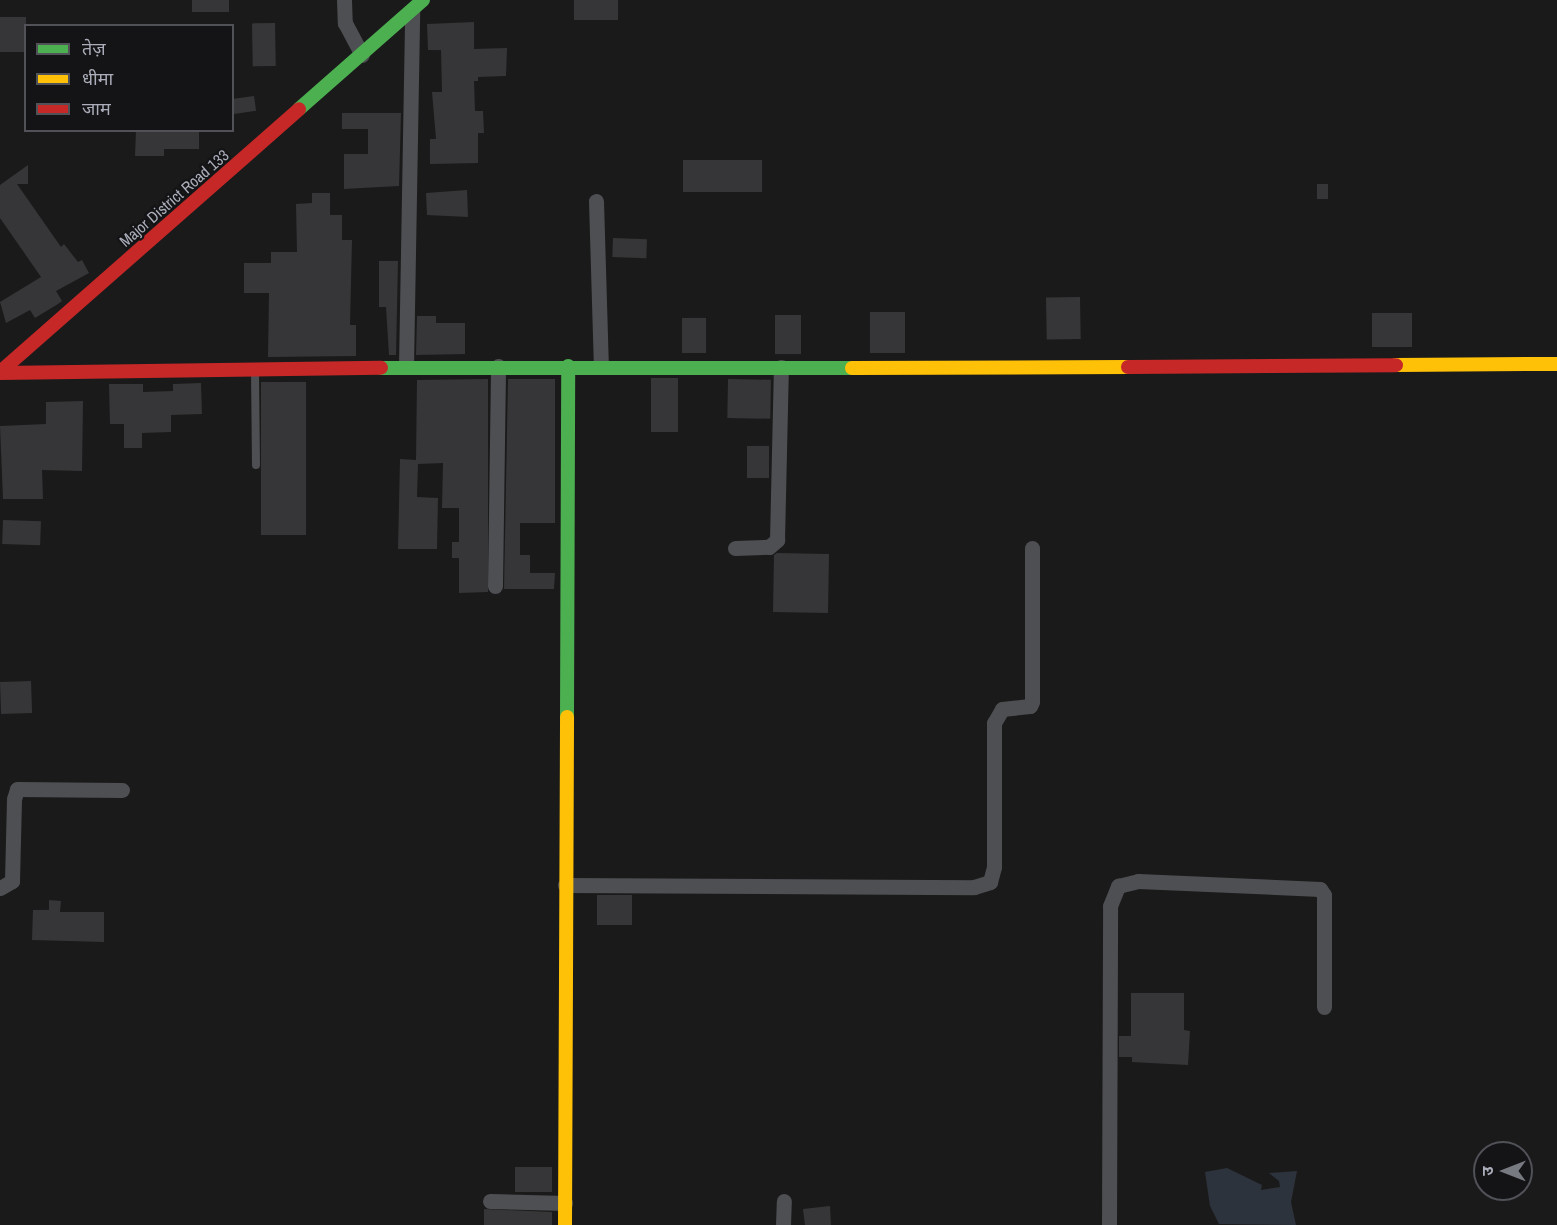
<!DOCTYPE html>
<meta charset="utf-8">
<style>
body{margin:0}
#map{position:relative;width:1557px;height:1225px;overflow:hidden;background:#1a1a1a;font-family:"Archivo Narrow","Noto Sans Devanagari",sans-serif}
div>[style]{position:absolute}
.water>*{inset:0;background:#2d333c}
.building>*{inset:0;background:#363638;transform-origin:0 0}
.lane>*{height:8px;margin:-4px;padding:0 4px;transform-origin:4px;border-radius:4px;background:#4e4f53}
.street>*{height:15px;margin:-7.5px;padding:0 7.5px;transform-origin:7.5px;border-radius:7.5px;background:#4e4f53}
.fast>*{height:14px;margin:-7px;padding:0 7px;transform-origin:7px;border-radius:7px;background:#4caf50}
.slow>*{height:14px;margin:-7px;padding:0 7px;transform-origin:7px;border-radius:7px;background:#ffc107}
.jam>*{height:14px;margin:-7px;padding:0 7px;transform-origin:7px;border-radius:7px;background:#c62828}
span{translate:-50% -50%;white-space:nowrap;text-align:center;line-height:1.15;-webkit-text-stroke:4.5px #141416;paint-order:stroke}
.street-label{font-size:16px;color:#abaeba}
.legend{position:absolute;left:24px;top:24px;width:210px;height:108px;box-sizing:border-box;background:#141416;border:2px solid #505258;margin:0;padding:8px 10px;list-style:none;font-size:18px;color:#abaeba}
.legend li{display:flex;align-items:center;gap:12px;height:30px}
.legend b{width:30px;border:2px solid #505258}
.north{position:absolute;left:1473px;top:1141px;width:60px;height:60px;box-sizing:border-box;background:#141416;border:2px solid #505258;border-radius:50%;rotate:270deg;font-size:16px;font-weight:700;line-height:24px;text-align:center;color:#abaeba}
.north::after{content:'';display:block;margin:auto;width:21px;height:27px;background:#787a82;clip-path:polygon(50% 0,100% 100%,50% 72%,0 100%)}
</style>
<div id="map">
<div class="water">
<i style="clip-path:polygon(1227px 1168px,1262px 1185px,1261px 1190px,1280px 1187px,1279px 1181px,1269px 1173px,1297px 1171px,1291px 1202px,1296px 1225px,1219px 1224px,1210px 1206px,1205px 1172px)"></i>
</div>
<div class="building">
<i style="left:192px;top:0;width:37px;height:12px"></i>
<i style="left:574px;top:0;width:44px;height:20px"></i>
<i style="left:26px;top:17px;width:35px;height:26px;rotate:90deg"></i>
<i style="clip-path:polygon(474px 22px,474px 49px,507px 48px,506px 76px,478px 77px,478px 81px,474px 81px,475px 111px,483px 111px,484px 133px,478px 133px,478px 163px,430px 164px,430px 139px,436px 139px,432px 92px,442px 92px,441px 50px,428px 50px,427px 24px)"></i>
<i style="left:275px;top:23px;width:43px;height:23px;rotate:89deg"></i>
<i style="left:254px;top:96px;width:15px;height:22px;rotate:82deg"></i>
<i style="clip-path:polygon(342px 113px,401px 113px,399px 186px,344px 189px,344px 154px,368px 154px,368px 129px,342px 129px)"></i>
<i style="clip-path:polygon(136px 130px,199px 130px,199px 149px,164px 149px,164px 156px,135px 156px)"></i>
<i style="left:683px;top:160px;width:79px;height:32px"></i>
<i style="clip-path:polygon(28px 165px,28px 184px,17px 184px,61px 247px,64px 244px,78px 262px,82px 260px,89px 273px,56px 291px,62px 301px,58px 304px,35px 318px,30px 310px,6px 323px,0 302px,41px 277px,0 218px,0 185px)"></i>
<i style="left:1317px;top:184px;width:11px;height:15px"></i>
<i style="clip-path:polygon(467px 190px,468px 217px,427px 215px,426px 193px)"></i>
<i style="clip-path:polygon(312px 193px,330px 193px,330px 215px,342px 215px,342px 240px,352px 240px,350px 325px,356px 325px,356px 356px,268px 357px,269px 293px,244px 293px,244px 263px,271px 263px,271px 252px,297px 252px,296px 204px,312px 203px)"></i>
<i style="left:613px;top:238px;width:34px;height:19px;rotate:2deg"></i>
<i style="clip-path:polygon(379px 261px,398px 261px,396px 355px,389px 355px,386px 307px,379px 307px)"></i>
<i style="left:1080px;top:297px;width:42px;height:34px;rotate:89deg"></i>
<i style="left:870px;top:312px;width:35px;height:41px"></i>
<i style="left:1372px;top:313px;width:40px;height:34px"></i>
<i style="left:775px;top:315px;width:26px;height:39px"></i>
<i style="clip-path:polygon(417px 316px,436px 316px,436px 323px,465px 323px,465px 354px,416px 355px)"></i>
<i style="left:682px;top:318px;width:24px;height:35px"></i>
<i style="left:651px;top:378px;width:27px;height:54px"></i>
<i style="clip-path:polygon(488px 379px,488px 592px,459px 593px,459px 558px,452px 558px,452px 542px,459px 542px,459px 508px,442px 508px,443px 463px,418px 464px,417px 497px,438px 498px,437px 549px,398px 549px,400px 459px,416px 460px,417px 380px)"></i>
<i style="clip-path:polygon(508px 379px,555px 379px,555px 523px,520px 523px,520px 555px,530px 555px,530px 573px,555px 573px,554px 589px,504px 589px)"></i>
<i style="left:728px;top:379px;width:43px;height:39px;rotate:1deg"></i>
<i style="left:261px;top:382px;width:45px;height:153px"></i>
<i style="clip-path:polygon(201px 383px,202px 414px,171px 415px,171px 432px,142px 433px,142px 448px,124px 448px,124px 424px,110px 424px,109px 384px,143px 384px,143px 392px,173px 391px,173px 384px)"></i>
<i style="clip-path:polygon(83px 401px,82px 471px,42px 470px,43px 499px,3px 499px,0 426px,46px 424px,46px 402px)"></i>
<i style="left:747px;top:446px;width:22px;height:32px"></i>
<i style="left:3px;top:520px;width:38px;height:24px;rotate:2deg"></i>
<i style="clip-path:polygon(777px 553px,829px 554px,828px 613px,773px 612px,774px 555px)"></i>
<i style="left:31px;top:681px;width:32px;height:31px;rotate:88deg"></i>
<i style="left:597px;top:895px;width:35px;height:30px"></i>
<i style="clip-path:polygon(49px 900px,61px 901px,60px 912px,104px 912px,104px 942px,32px 940px,33px 910px,49px 910px)"></i>
<i style="clip-path:polygon(1131px 993px,1184px 993px,1184px 1030px,1190px 1031px,1188px 1065px,1132px 1062px,1132px 1057px,1119px 1057px,1119px 1036px,1131px 1036px)"></i>
<i style="left:515px;top:1167px;width:37px;height:25px"></i>
<i style="clip-path:polygon(830px 1206px,831px 1225px,805px 1225px,803px 1209px)"></i>
<i style="clip-path:polygon(484px 1209px,552px 1212px,552px 1225px,484px 1225px)"></i>
</div>
<div class="lane">
<i style="left:255px;top:371px;width:94px;rotate:89.4deg"></i>
</div>
<div class="street">
<i style="left:344px;top:0;width:23px;rotate:88deg"></i>
<i style="left:345px;top:23px;width:36px;rotate:62deg"></i>
<i style="left:596px;top:201px;width:164px;rotate:88.3deg"></i>
<i style="left:406px;top:367px;width:357px;rotate:-89deg"></i>
<i style="left:735px;top:548px;width:34px;rotate:-2deg"></i>
<i style="left:769px;top:547px;width:11px;rotate:-41deg"></i>
<i style="left:777px;top:540px;width:173px;rotate:-88.7deg"></i>
<i style="left:495px;top:586px;width:220px;rotate:-89.2deg"></i>
<i style="left:565px;top:885px;width:409px;rotate:0.3deg"></i>
<i style="left:974px;top:887px;width:17px;rotate:-17deg"></i>
<i style="left:990px;top:882px;width:16px;rotate:-75deg"></i>
<i style="left:994px;top:867px;width:144px;rotate:-90deg"></i>
<i style="left:994px;top:723px;width:16px;rotate:-60deg"></i>
<i style="left:1002px;top:709px;width:28px;rotate:-6deg"></i>
<i style="left:1030px;top:706px;width:4px;rotate:-63deg"></i>
<i style="left:1032px;top:702px;width:154px;rotate:-90deg"></i>
<i style="left:0;top:888px;width:14px;rotate:-30deg"></i>
<i style="left:12px;top:881px;width:82px;rotate:-88.6deg"></i>
<i style="left:14px;top:799px;width:10px;rotate:-73deg"></i>
<i style="left:17px;top:789px;width:105px;rotate:0.5deg"></i>
<i style="left:490px;top:1201px;width:75px;rotate:1.5deg"></i>
<i style="left:783px;top:1225px;width:24px;rotate:-88deg"></i>
<i style="left:1109px;top:1225px;width:319px;rotate:-89.8deg"></i>
<i style="left:1110px;top:906px;width:22px;rotate:-68deg"></i>
<i style="left:1118px;top:886px;width:21px;rotate:-14deg"></i>
<i style="left:1138px;top:881px;width:182px;rotate:2.5deg"></i>
<i style="left:1320px;top:889px;width:7px;rotate:56deg"></i>
<i style="left:1324px;top:895px;width:112px;rotate:90deg"></i>
</div>
<div class="fast">
<i style="left:299px;top:109px;width:165px;rotate:-41.3deg"></i>
<i style="left:381px;top:368px;width:471px"></i>
<i style="left:567px;top:717px;width:351px;rotate:-89.8deg"></i>
</div>
<div class="slow">
<i style="left:1396px;top:365px;width:161px;rotate:-0.4deg"></i>
<i style="left:852px;top:368px;width:276px;rotate:-0.2deg"></i>
<i style="left:565px;top:1225px;width:508px;rotate:-89.77deg"></i>
</div>
<div class="jam">
<i style="left:1128px;top:367px;width:268px;rotate:-0.4deg"></i>
<i style="left:0;top:372px;width:398px;rotate:-41.3deg"></i>
<i style="left:0;top:373px;width:381px;rotate:-0.8deg"></i>
</div>
<div class="street-label">
<span style="left:174px;top:198px;rotate:-41deg">Major District Road 133</span>
</div>
<ul class="legend">
<li><b style="height:8px;background:#4caf50"></b>तेज़</li>
<li><b style="height:8px;background:#ffc107"></b>धीमा</li>
<li><b style="height:8px;background:#c62828"></b>जाम</li>
</ul>
<div class="north">उ</div>
</div>
